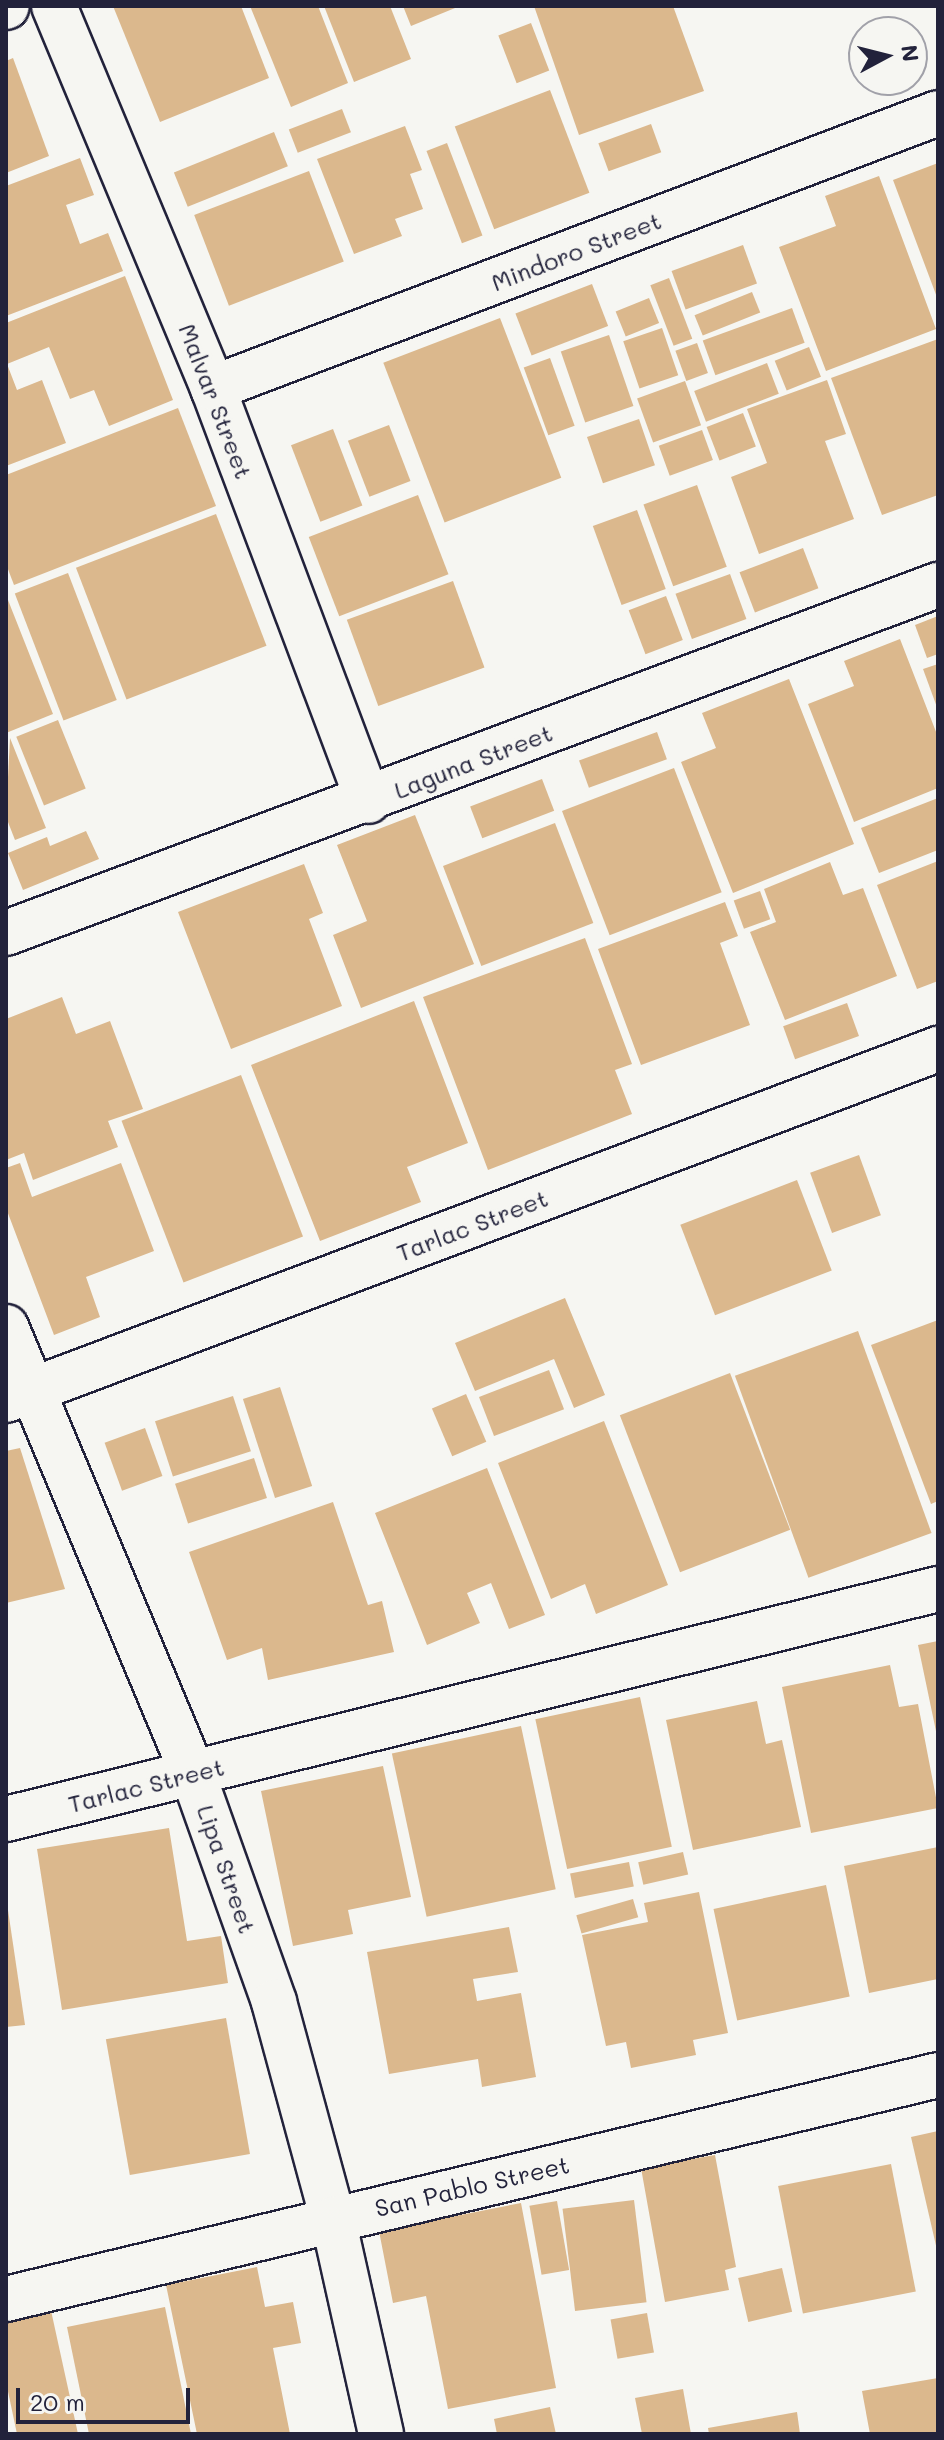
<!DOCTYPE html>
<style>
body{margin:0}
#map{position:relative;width:944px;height:2440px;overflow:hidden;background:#f6f6f2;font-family:Mali,sans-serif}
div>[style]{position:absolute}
.building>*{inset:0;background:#dbb88d;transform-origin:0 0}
.roads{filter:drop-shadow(2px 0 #22223b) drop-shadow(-2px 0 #22223b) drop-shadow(0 2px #22223b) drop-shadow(0 -2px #22223b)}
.minor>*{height:44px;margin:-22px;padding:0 22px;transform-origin:22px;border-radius:22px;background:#f6f6f2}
span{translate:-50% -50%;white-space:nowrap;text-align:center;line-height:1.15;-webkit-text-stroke:6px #f6f6f2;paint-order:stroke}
.street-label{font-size:24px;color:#22223b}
.frame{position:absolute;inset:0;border:8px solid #22223b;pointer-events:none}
.north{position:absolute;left:848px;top:16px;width:80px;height:80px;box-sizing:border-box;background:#f6f6f2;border:2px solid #a1a1a9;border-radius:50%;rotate:83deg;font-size:22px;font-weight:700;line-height:32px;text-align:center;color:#22223b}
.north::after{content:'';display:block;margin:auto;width:28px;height:36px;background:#22223b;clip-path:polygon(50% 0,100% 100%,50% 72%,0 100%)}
.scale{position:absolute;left:16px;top:2388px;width:174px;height:36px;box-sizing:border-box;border:4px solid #22223b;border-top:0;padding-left:10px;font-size:24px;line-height:28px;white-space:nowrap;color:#22223b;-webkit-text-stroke:6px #f6f6f2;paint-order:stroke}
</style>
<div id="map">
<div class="building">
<i style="clip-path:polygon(113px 6px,241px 6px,269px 78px,160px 122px)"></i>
<i style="clip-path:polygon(250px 6px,318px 6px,348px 83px,291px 107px)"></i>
<i style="clip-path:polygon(324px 6px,390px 6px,411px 59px,354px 82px)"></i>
<i style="clip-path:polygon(403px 6px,460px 6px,411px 26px)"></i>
<i style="clip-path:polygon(534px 6px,673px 6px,704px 91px,579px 135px)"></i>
<i style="left:531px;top:23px;width:51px;height:35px;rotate:69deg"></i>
<i style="clip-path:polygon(13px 58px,49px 156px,6px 173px,6px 61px)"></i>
<i style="left:550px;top:90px;width:110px;height:102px;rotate:69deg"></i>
<i style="left:342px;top:109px;width:25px;height:57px;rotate:69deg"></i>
<i style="left:651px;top:124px;width:30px;height:56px;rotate:70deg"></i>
<i style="clip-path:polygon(405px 126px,422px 170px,410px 174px,423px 209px,395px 219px,402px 236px,354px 254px,317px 159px)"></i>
<i style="left:274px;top:132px;width:37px;height:108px;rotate:68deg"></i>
<i style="left:447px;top:143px;width:99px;height:22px;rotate:69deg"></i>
<i style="clip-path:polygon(80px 158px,94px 195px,66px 205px,80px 244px,108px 233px,123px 271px,6px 316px,6px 186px)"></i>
<i style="clip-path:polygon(938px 163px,938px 300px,893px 180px)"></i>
<i style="left:309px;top:171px;width:97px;height:123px;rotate:69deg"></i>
<i style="clip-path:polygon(879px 176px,936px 329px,826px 371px,779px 247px,836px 226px,825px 196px)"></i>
<i style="left:743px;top:245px;width:41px;height:76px;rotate:70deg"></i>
<i style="clip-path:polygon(125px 276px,173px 400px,109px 426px,94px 390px,70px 399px,49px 347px,7px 364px,17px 390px,42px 380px,66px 443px,6px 466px,6px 323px)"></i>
<i style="left:669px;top:278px;width:65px;height:20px;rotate:69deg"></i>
<i style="left:592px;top:284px;width:45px;height:82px;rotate:69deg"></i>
<i style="left:752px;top:292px;width:22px;height:62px;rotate:68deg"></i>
<i style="left:649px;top:298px;width:27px;height:36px;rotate:68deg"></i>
<i style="left:792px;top:308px;width:37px;height:95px;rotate:70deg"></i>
<i style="left:500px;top:318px;width:171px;height:125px;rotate:69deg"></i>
<i style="left:662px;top:328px;width:50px;height:41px;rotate:71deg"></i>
<i style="left:609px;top:335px;width:75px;height:51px;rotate:71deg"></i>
<i style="clip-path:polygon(938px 339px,938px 495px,882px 515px,831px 378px)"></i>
<i style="left:697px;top:343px;width:32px;height:23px;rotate:70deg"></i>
<i style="left:809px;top:347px;width:32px;height:37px;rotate:68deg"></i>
<i style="left:550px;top:358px;width:72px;height:28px;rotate:70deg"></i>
<i style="left:767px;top:363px;width:33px;height:78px;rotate:69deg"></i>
<i style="clip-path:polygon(827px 380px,846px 434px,825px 441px,854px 519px,759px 554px,731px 477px,767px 463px,747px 409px)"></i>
<i style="left:685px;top:381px;width:47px;height:51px;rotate:70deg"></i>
<i style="clip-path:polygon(178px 408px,216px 506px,14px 585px,6px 564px,6px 475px)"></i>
<i style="left:743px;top:413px;width:36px;height:39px;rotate:69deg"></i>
<i style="left:639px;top:419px;width:49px;height:55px;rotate:71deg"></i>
<i style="left:389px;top:425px;width:60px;height:44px;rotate:69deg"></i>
<i style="left:333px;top:429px;width:82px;height:45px;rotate:69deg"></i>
<i style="left:702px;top:430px;width:32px;height:46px;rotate:70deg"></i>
<i style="left:697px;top:485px;width:87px;height:57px;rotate:70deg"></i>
<i style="left:418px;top:495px;width:85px;height:117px;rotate:69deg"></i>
<i style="left:637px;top:510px;width:84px;height:47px;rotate:70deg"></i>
<i style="left:216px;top:514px;width:141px;height:150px;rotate:69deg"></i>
<i style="left:803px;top:548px;width:43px;height:68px;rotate:69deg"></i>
<i style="left:68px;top:573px;width:136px;height:57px;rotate:69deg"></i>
<i style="left:730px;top:574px;width:48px;height:58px;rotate:70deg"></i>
<i style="left:453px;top:581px;width:92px;height:113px;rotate:70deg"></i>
<i style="clip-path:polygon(6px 595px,53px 714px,6px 733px)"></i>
<i style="left:666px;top:596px;width:47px;height:40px;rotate:69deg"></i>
<i style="clip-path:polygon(938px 616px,938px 654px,927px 658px,915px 625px)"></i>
<i style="clip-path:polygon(900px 639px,938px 737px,938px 788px,854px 822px,808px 704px,854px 686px,844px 661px)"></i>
<i style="clip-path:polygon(938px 664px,938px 710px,923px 669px)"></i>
<i style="clip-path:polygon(789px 679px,854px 844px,733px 893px,681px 762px,716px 748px,702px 713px)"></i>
<i style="left:58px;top:720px;width:74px;height:45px;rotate:68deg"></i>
<i style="left:657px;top:732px;width:29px;height:83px;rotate:70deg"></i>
<i style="clip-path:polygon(10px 738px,46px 828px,15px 840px,6px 817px)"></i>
<i style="left:674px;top:768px;width:133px;height:120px;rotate:69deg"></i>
<i style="left:542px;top:779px;width:34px;height:77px;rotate:69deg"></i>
<i style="clip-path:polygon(938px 798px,938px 850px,879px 873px,861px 828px)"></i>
<i style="clip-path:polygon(415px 815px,474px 964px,361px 1008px,333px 935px,367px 921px,337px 845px)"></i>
<i style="left:555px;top:823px;width:107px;height:120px;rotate:69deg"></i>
<i style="clip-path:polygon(86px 831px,99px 859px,23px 890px,8px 853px,47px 837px,50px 846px)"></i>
<i style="clip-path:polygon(938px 861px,938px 981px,917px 989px,877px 885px)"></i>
<i style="clip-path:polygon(830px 862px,843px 895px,863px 888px,897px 976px,785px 1020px,750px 932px,776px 922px,764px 889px)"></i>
<i style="clip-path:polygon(304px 864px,323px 913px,309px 919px,342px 1006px,231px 1049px,178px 912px)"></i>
<i style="left:760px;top:891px;width:30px;height:28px;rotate:70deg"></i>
<i style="clip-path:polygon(725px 902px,738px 936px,720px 943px,750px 1025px,641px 1065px,598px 949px)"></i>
<i style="clip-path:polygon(585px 938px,632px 1064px,615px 1070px,632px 1114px,488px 1170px,423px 997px)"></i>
<i style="clip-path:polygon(62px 997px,76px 1034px,110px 1021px,143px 1109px,108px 1121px,118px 1147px,33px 1180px,24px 1153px,6px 1160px,6px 1019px)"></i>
<i style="clip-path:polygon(414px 1001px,468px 1143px,407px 1167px,421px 1202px,320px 1241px,251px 1065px)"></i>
<i style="left:847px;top:1003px;width:35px;height:68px;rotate:70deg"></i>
<i style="left:241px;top:1075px;width:173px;height:128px;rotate:69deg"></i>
<i style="left:859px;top:1155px;width:64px;height:52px;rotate:70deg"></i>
<i style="clip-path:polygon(20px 1163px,32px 1197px,121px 1163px,154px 1251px,86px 1277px,100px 1317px,54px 1335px,6px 1208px,6px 1168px)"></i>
<i style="left:797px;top:1180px;width:97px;height:125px;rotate:69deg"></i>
<i style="clip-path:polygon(565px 1298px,605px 1395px,574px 1408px,554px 1359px,475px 1391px,455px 1343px)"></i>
<i style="clip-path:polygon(938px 1320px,938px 1501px,931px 1504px,871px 1345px)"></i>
<i style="left:858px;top:1331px;width:215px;height:131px;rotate:70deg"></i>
<i style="left:549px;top:1370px;width:42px;height:75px;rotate:69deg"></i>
<i style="left:730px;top:1373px;width:168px;height:118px;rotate:69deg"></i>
<i style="left:280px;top:1387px;width:104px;height:39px;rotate:72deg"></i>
<i style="left:466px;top:1394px;width:52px;height:37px;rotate:67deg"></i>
<i style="left:233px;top:1396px;width:58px;height:82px;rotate:72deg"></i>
<i style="clip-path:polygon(604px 1421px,668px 1585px,596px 1614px,585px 1584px,551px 1599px,498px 1463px)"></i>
<i style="left:145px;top:1428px;width:51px;height:43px;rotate:70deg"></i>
<i style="clip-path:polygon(20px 1448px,65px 1589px,6px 1603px,6px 1451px)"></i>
<i style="left:254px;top:1458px;width:42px;height:83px;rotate:72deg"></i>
<i style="clip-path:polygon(487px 1468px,545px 1615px,509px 1629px,491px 1583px,467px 1593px,480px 1623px,427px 1645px,375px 1513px)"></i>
<i style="clip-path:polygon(333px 1502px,368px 1605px,382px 1601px,394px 1652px,268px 1680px,262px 1648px,227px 1660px,189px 1552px)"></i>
<i style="clip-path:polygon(938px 1641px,938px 1736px,937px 1736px,918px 1645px)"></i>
<i style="clip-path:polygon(890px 1665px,899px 1707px,918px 1704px,938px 1808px,811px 1833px,782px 1687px)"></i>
<i style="left:640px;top:1697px;width:153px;height:107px;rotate:78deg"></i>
<i style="clip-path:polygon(757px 1701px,766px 1744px,782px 1740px,801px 1827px,693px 1850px,666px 1720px)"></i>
<i style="left:521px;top:1726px;width:167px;height:132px;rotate:78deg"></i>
<i style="clip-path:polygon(383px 1766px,411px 1897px,348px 1910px,353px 1934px,293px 1946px,261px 1791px)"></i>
<i style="clip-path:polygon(169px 1828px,187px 1941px,221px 1936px,228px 1983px,62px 2010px,37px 1849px)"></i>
<i style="clip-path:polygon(938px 1847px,938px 1979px,869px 1993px,844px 1866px)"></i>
<i style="left:683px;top:1852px;width:23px;height:46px;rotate:77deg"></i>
<i style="left:629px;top:1862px;width:25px;height:60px;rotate:79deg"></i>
<i style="left:826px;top:1885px;width:114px;height:115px;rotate:78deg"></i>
<i style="clip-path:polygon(699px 1892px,728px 2033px,693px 2040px,696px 2055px,631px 2068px,626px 2042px,606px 2046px,582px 1935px,648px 1922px,644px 1903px)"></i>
<i style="left:633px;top:1899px;width:19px;height:59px;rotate:74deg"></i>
<i style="clip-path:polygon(8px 1910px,25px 2025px,6px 2027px,6px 1911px)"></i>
<i style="clip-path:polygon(509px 1927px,518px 1972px,473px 1979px,477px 2001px,521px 1993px,536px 2077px,482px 2087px,478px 2059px,389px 2074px,367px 1952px)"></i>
<i style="left:226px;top:2018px;width:138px;height:122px;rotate:80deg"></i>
<i style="clip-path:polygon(938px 2131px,938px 2250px,937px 2250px,911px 2137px)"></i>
<i style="clip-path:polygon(715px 2155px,736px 2267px,725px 2270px,729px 2290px,665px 2302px,641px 2168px)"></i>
<i style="left:891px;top:2164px;width:130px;height:115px;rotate:79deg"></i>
<i style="left:634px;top:2200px;width:103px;height:72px;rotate:83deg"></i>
<i style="left:557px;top:2201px;width:70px;height:28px;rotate:80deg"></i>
<i style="clip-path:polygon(521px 2203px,556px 2388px,448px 2409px,426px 2296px,393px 2303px,379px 2231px)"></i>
<i style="clip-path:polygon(257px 2267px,265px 2307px,293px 2302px,301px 2343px,273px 2348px,290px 2434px,197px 2434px,166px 2285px)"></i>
<i style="left:782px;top:2268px;width:45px;height:45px;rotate:77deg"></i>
<i style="clip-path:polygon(50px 2306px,78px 2434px,17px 2434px,6px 2382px,6px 2316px)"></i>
<i style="clip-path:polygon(165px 2307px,191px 2434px,89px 2434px,67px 2327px)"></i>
<i style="left:647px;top:2313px;width:40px;height:37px;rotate:80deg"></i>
<i style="clip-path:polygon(938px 2378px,938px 2434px,870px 2434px,862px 2391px)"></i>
<i style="clip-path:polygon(683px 2389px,691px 2434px,642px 2434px,635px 2398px)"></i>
<i style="clip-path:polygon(550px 2407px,556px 2434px,497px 2434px,494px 2419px)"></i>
<i style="clip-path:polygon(797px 2412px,800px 2434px,709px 2434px,708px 2428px)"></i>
</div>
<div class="roads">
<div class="minor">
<i style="left:54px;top:6px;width:414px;rotate:67.4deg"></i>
<i style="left:213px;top:388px;width:441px;rotate:69.4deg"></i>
<i style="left:6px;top:7px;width:1px;rotate:-45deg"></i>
<i style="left:213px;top:388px;width:775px;rotate:-20.77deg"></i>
<i style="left:6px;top:933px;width:995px;rotate:-20.48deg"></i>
<i style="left:6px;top:1327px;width:485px;rotate:67.3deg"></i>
<i style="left:193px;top:1774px;width:242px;rotate:70.4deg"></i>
<i style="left:274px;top:2002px;width:225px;rotate:74.8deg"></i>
<i style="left:333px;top:2219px;width:220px;rotate:77.4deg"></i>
<i style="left:6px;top:1400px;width:996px;rotate:-20.64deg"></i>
<i style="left:6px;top:1819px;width:960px;rotate:-13.86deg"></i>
<i style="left:6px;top:2299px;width:959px;rotate:-13.51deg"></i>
</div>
</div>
<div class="street-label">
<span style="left:576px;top:251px;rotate:-21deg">Mindoro Street</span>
<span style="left:216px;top:401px;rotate:69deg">Malvar Street</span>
<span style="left:473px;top:761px;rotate:-21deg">Laguna Street</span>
<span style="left:472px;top:1225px;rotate:-21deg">Tarlac Street</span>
<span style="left:146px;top:1785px;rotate:-14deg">Tarlac Street</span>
<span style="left:227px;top:1869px;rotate:71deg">Lipa Street</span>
<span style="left:472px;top:2186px;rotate:-13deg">San Pablo Street</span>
</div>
<div class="frame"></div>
<div class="north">N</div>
<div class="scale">20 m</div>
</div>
